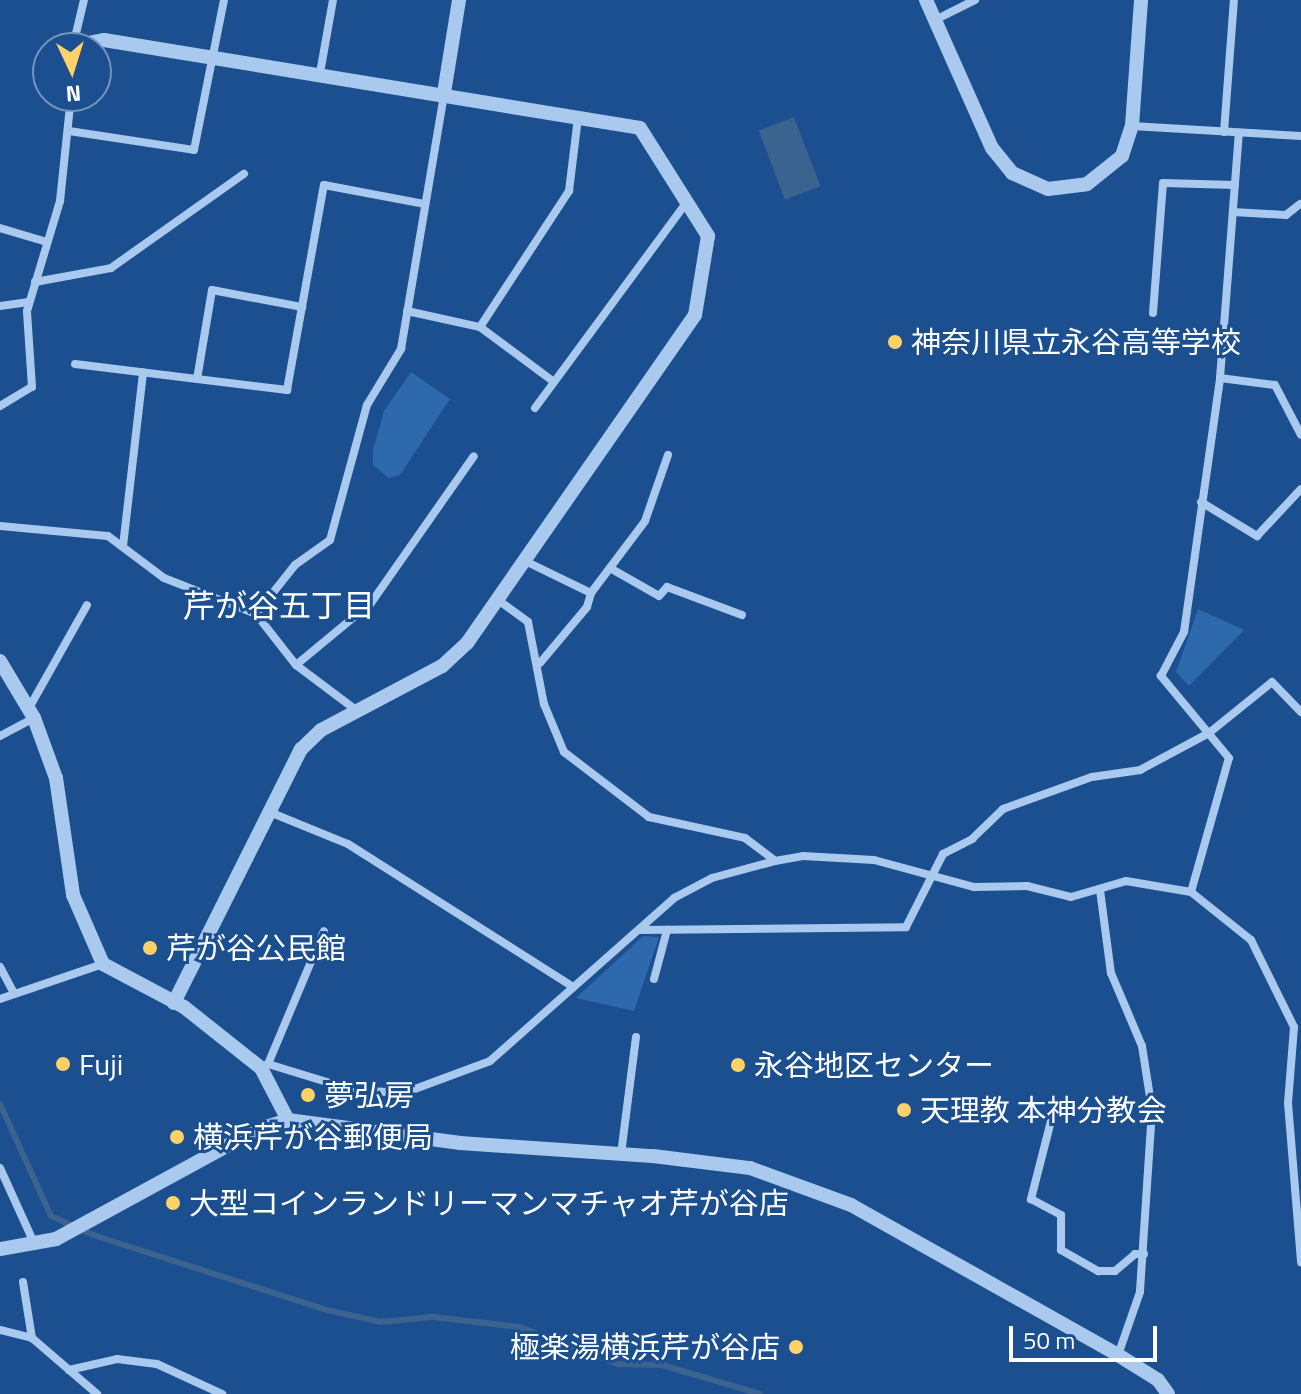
<!DOCTYPE html>
<meta charset="utf-8">
<style>
body{margin:0}
#map{position:relative;width:1301px;height:1394px;overflow:hidden;background:#1b4f8f;font-family:"Titillium Web","Noto Sans JP",sans-serif}
div>[style]{position:absolute}
.green>*{inset:0;background:#2e69ad}
.water>*{inset:0;background:#3c6290;transform-origin:0 0}
.stream>*{height:6px;margin:-3px;padding:0 3px;transform-origin:3px;border-radius:3px;background:#3c6290}
.minor>*{height:8px;margin:-4px;padding:0 4px;transform-origin:4px;border-radius:4px;background:#a9c9ee}
.tertiary>*{height:14px;margin:-7px;padding:0 7px;transform-origin:7px;border-radius:7px;background:#a9c9ee}
.dots>*{width:22px;height:22px;translate:-50% -50%;box-sizing:border-box;border:4px solid #1b4f8f;border-radius:50%}
span{translate:-50% -50%;white-space:nowrap;text-align:center;line-height:1.15;-webkit-text-stroke:6px #1b4f8f;paint-order:stroke}
.poi-label{font-size:30px;color:#fff}
.left{translate:0 -50%;text-align:left}
.right{translate:-100% -50%;text-align:right}
.neighbourhood-label{font-size:32px;color:#fff}
.north{position:absolute;left:32px;top:32px;width:80px;height:80px;box-sizing:border-box;background:#1b4f8f;border:2px solid #7695bc;border-radius:50%;rotate:176deg;font-size:22px;font-weight:700;line-height:32px;text-align:center;color:#fff}
.north::after{content:'';display:block;margin:auto;width:28px;height:36px;background:#ffd166;clip-path:polygon(50% 0,100% 100%,50% 72%,0 100%)}
.scale{position:absolute;left:1009px;top:1326px;width:148px;height:36px;box-sizing:border-box;border:4px solid #fff;border-top:0;padding-left:10px;font-size:24px;line-height:28px;white-space:nowrap;color:#fff;-webkit-text-stroke:6px #1b4f8f;paint-order:stroke}
</style>
<div id="map">
<div class="green">
<i style="clip-path:polygon(411px 372px,450px 399px,400px 475px,389px 478px,373px 465px,373px 450px,384px 411px)"></i>
<i style="clip-path:polygon(1198px 609px,1244px 630px,1189px 686px,1176px 672px)"></i>
<i style="clip-path:polygon(643px 936px,659px 937px,634px 1011px,576px 998px)"></i>
</div>
<div class="water">
<i style="left:794px;top:117px;width:74px;height:38px;rotate:69deg"></i>
</div>
<div class="stream">
<i style="left:0;top:1104px;width:123px;rotate:65.5deg"></i>
<i style="left:51px;top:1216px;width:46px;rotate:24.3deg"></i>
<i style="left:93px;top:1235px;width:246px;rotate:17.8deg"></i>
<i style="left:327px;top:1310px;width:55px;rotate:12.5deg"></i>
<i style="left:381px;top:1322px;width:51px;rotate:-5.6deg"></i>
<i style="left:432px;top:1317px;width:89px;rotate:6.5deg"></i>
<i style="left:520px;top:1327px;width:105px;rotate:20.7deg"></i>
<i style="left:618px;top:1364px;width:44px;rotate:1.3deg"></i>
<i style="left:662px;top:1365px;width:102px;rotate:16.5deg"></i>
</div>
<div class="minor">
<i style="left:935px;top:20px;width:45px;rotate:-26.6deg"></i>
<i style="left:73px;top:46px;width:47px;rotate:-76.6deg"></i>
<i style="left:320px;top:73px;width:74px;rotate:-79.9deg"></i>
<i style="left:1132px;top:126px;width:169px;rotate:3.4deg"></i>
<i style="left:69px;top:131px;width:126px;rotate:8.6deg"></i>
<i style="left:194px;top:150px;width:153px;rotate:-78.7deg"></i>
<i style="left:1224px;top:132px;width:132px;rotate:-85.7deg"></i>
<i style="left:1233px;top:212px;width:53px;rotate:3.2deg"></i>
<i style="left:1286px;top:215px;width:18px;rotate:-38deg"></i>
<i style="left:0;top:228px;width:49px;rotate:16.6deg"></i>
<i style="left:35px;top:282px;width:77px;rotate:-10.4deg"></i>
<i style="left:111px;top:268px;width:163px;rotate:-35.3deg"></i>
<i style="left:0;top:306px;width:29px;rotate:-8deg"></i>
<i style="left:407px;top:311px;width:75px;rotate:12.4deg"></i>
<i style="left:480px;top:327px;width:92px;rotate:36.6deg"></i>
<i style="left:1153px;top:313px;width:130px;rotate:-85.6deg"></i>
<i style="left:1163px;top:183px;width:72px;rotate:1.6deg"></i>
<i style="left:480px;top:327px;width:163px;rotate:-56.8deg"></i>
<i style="left:569px;top:191px;width:74px;rotate:-83deg"></i>
<i style="left:75px;top:364px;width:214px;rotate:7deg"></i>
<i style="left:287px;top:390px;width:208px;rotate:-79.8deg"></i>
<i style="left:324px;top:185px;width:103px;rotate:10.7deg"></i>
<i style="left:1220px;top:378px;width:55px;rotate:7.3deg"></i>
<i style="left:1275px;top:385px;width:56px;rotate:62.5deg"></i>
<i style="left:197px;top:379px;width:90px;rotate:-80.4deg"></i>
<i style="left:212px;top:290px;width:92px;rotate:10.7deg"></i>
<i style="left:0;top:406px;width:37px;rotate:-31deg"></i>
<i style="left:32px;top:387px;width:76px;rotate:-93.8deg"></i>
<i style="left:27px;top:311px;width:115px;rotate:-73.3deg"></i>
<i style="left:60px;top:201px;width:106px;rotate:-84deg"></i>
<i style="left:535px;top:408px;width:256px;rotate:-53.6deg"></i>
<i style="left:1201px;top:502px;width:66px;rotate:31.3deg"></i>
<i style="left:1257px;top:536px;width:64px;rotate:-46.9deg"></i>
<i style="left:0;top:526px;width:108px;rotate:5.3deg"></i>
<i style="left:108px;top:536px;width:70px;rotate:36.9deg"></i>
<i style="left:164px;top:578px;width:99px;rotate:21.4deg"></i>
<i style="left:123px;top:546px;width:175px;rotate:-83.4deg"></i>
<i style="left:525px;top:561px;width:73px;rotate:25.9deg"></i>
<i style="left:591px;top:593px;width:90px;rotate:-53.1deg"></i>
<i style="left:645px;top:521px;width:70px;rotate:-70.8deg"></i>
<i style="left:610px;top:568px;width:56px;rotate:29.7deg"></i>
<i style="left:659px;top:596px;width:12px;rotate:-48deg"></i>
<i style="left:667px;top:587px;width:80px;rotate:20.5deg"></i>
<i style="left:498px;top:600px;width:37px;rotate:36deg"></i>
<i style="left:528px;top:622px;width:84px;rotate:79deg"></i>
<i style="left:544px;top:704px;width:52px;rotate:67.4deg"></i>
<i style="left:564px;top:752px;width:107px;rotate:37.4deg"></i>
<i style="left:649px;top:817px;width:98px;rotate:12.3deg"></i>
<i style="left:745px;top:838px;width:38px;rotate:37deg"></i>
<i style="left:540px;top:663px;width:73px;rotate:-50deg"></i>
<i style="left:587px;top:607px;width:15px;rotate:-74deg"></i>
<i style="left:296px;top:665px;width:97px;rotate:-39.6deg"></i>
<i style="left:371px;top:603px;width:179px;rotate:-55deg"></i>
<i style="left:29px;top:708px;width:118px;rotate:-60.6deg"></i>
<i style="left:356px;top:710px;width:75px;rotate:-143.1deg"></i>
<i style="left:296px;top:665px;width:65px;rotate:-128.1deg"></i>
<i style="left:256px;top:614px;width:63px;rotate:-51.5deg"></i>
<i style="left:295px;top:565px;width:43px;rotate:-35.5deg"></i>
<i style="left:330px;top:540px;width:140px;rotate:-74.7deg"></i>
<i style="left:367px;top:405px;width:66px;rotate:-58.7deg"></i>
<i style="left:401px;top:349px;width:258px;rotate:-80.4deg"></i>
<i style="left:0;top:736px;width:38px;rotate:-28deg"></i>
<i style="left:267px;top:811px;width:87px;rotate:22.2deg"></i>
<i style="left:348px;top:844px;width:267px;rotate:32.4deg"></i>
<i style="left:1100px;top:890px;width:84px;rotate:82.5deg"></i>
<i style="left:1111px;top:973px;width:79px;rotate:67deg"></i>
<i style="left:1142px;top:1046px;width:65px;rotate:81.1deg"></i>
<i style="left:1152px;top:1110px;width:182px;rotate:93.8deg"></i>
<i style="left:1140px;top:1292px;width:67px;rotate:109.2deg"></i>
<i style="left:1191px;top:892px;width:139px;rotate:-74.2deg"></i>
<i style="left:1229px;top:758px;width:107px;rotate:-129.7deg"></i>
<i style="left:1161px;top:676px;width:50px;rotate:-62.4deg"></i>
<i style="left:1184px;top:632px;width:257px;rotate:-81.9deg"></i>
<i style="left:1220px;top:378px;width:246px;rotate:-85.6deg"></i>
<i style="left:641px;top:930px;width:265px;rotate:-0.6deg"></i>
<i style="left:906px;top:927px;width:82px;rotate:-63.1deg"></i>
<i style="left:943px;top:854px;width:33px;rotate:-27deg"></i>
<i style="left:972px;top:839px;width:43px;rotate:-44.1deg"></i>
<i style="left:1003px;top:809px;width:95px;rotate:-19.8deg"></i>
<i style="left:1092px;top:777px;width:49px;rotate:-8.3deg"></i>
<i style="left:1140px;top:770px;width:78px;rotate:-28.2deg"></i>
<i style="left:1209px;top:733px;width:81px;rotate:-39deg"></i>
<i style="left:1272px;top:682px;width:42px;rotate:46deg"></i>
<i style="left:0;top:967px;width:30px;rotate:62deg"></i>
<i style="left:654px;top:979px;width:51px;rotate:-75.1deg"></i>
<i style="left:0;top:999px;width:109px;rotate:-18.8deg"></i>
<i style="left:268px;top:1064px;width:144px;rotate:-67.2deg"></i>
<i style="left:261px;top:1068px;width:8px;rotate:-30deg"></i>
<i style="left:268px;top:1064px;width:89px;rotate:17deg"></i>
<i style="left:353px;top:1090px;width:51px;rotate:3.4deg"></i>
<i style="left:404px;top:1093px;width:92px;rotate:-20.4deg"></i>
<i style="left:490px;top:1061px;width:246px;rotate:-41.5deg"></i>
<i style="left:674px;top:898px;width:43px;rotate:-27.8deg"></i>
<i style="left:712px;top:878px;width:65px;rotate:-15.1deg"></i>
<i style="left:775px;top:861px;width:28px;rotate:-10deg"></i>
<i style="left:803px;top:856px;width:71px;rotate:3.2deg"></i>
<i style="left:874px;top:860px;width:104px;rotate:15.1deg"></i>
<i style="left:974px;top:887px;width:53px;rotate:-1.1deg"></i>
<i style="left:1027px;top:886px;width:45px;rotate:14deg"></i>
<i style="left:1071px;top:897px;width:57px;rotate:-16.2deg"></i>
<i style="left:1126px;top:881px;width:66px;rotate:9.6deg"></i>
<i style="left:1191px;top:892px;width:77px;rotate:38.7deg"></i>
<i style="left:1251px;top:940px;width:97px;rotate:63.7deg"></i>
<i style="left:1294px;top:1027px;width:76px;rotate:94.5deg"></i>
<i style="left:1288px;top:1103px;width:160px;rotate:85.3deg"></i>
<i style="left:1051px;top:1121px;width:81px;rotate:104.4deg"></i>
<i style="left:1031px;top:1199px;width:34px;rotate:28deg"></i>
<i style="left:1061px;top:1215px;width:35px;rotate:90deg"></i>
<i style="left:1061px;top:1250px;width:43px;rotate:29.6deg"></i>
<i style="left:1098px;top:1271px;width:17px"></i>
<i style="left:1115px;top:1271px;width:26px;rotate:-40deg"></i>
<i style="left:1135px;top:1254px;width:9px"></i>
<i style="left:621px;top:1154px;width:118px;rotate:-82.7deg"></i>
<i style="left:0;top:1168px;width:82px;rotate:65.6deg"></i>
<i style="left:23px;top:1282px;width:57px;rotate:80.9deg"></i>
<i style="left:32px;top:1338px;width:86px;rotate:40.7deg"></i>
<i style="left:0;top:1330px;width:33px;rotate:14deg"></i>
<i style="left:69px;top:1370px;width:49px;rotate:-12.9deg"></i>
<i style="left:117px;top:1359px;width:40px;rotate:7.1deg"></i>
<i style="left:157px;top:1364px;width:72px;rotate:24.8deg"></i>
</div>
<div class="tertiary">
<i style="left:926px;top:0;width:162px;rotate:66deg"></i>
<i style="left:992px;top:148px;width:32px;rotate:51deg"></i>
<i style="left:1012px;top:173px;width:39px;rotate:24deg"></i>
<i style="left:1048px;top:189px;width:39px;rotate:-7deg"></i>
<i style="left:1087px;top:184px;width:45px;rotate:-38.7deg"></i>
<i style="left:1122px;top:156px;width:32px;rotate:-72deg"></i>
<i style="left:1132px;top:126px;width:126px;rotate:-85.9deg"></i>
<i style="left:73px;top:46px;width:32px;rotate:-11deg"></i>
<i style="left:104px;top:40px;width:543px;rotate:9.32deg"></i>
<i style="left:640px;top:128px;width:128px;rotate:57.8deg"></i>
<i style="left:708px;top:236px;width:80px;rotate:99.3deg"></i>
<i style="left:695px;top:315px;width:399px;rotate:124.8deg"></i>
<i style="left:467px;top:643px;width:34px;rotate:137deg"></i>
<i style="left:442px;top:666px;width:137px;rotate:152.1deg"></i>
<i style="left:321px;top:730px;width:28px;rotate:136deg"></i>
<i style="left:301px;top:749px;width:284px;rotate:116.6deg"></i>
<i style="left:444px;top:93px;width:94px;rotate:-80.8deg"></i>
<i style="left:0;top:661px;width:66px;rotate:59.2deg"></i>
<i style="left:34px;top:718px;width:64px;rotate:69.9deg"></i>
<i style="left:56px;top:778px;width:118px;rotate:81.7deg"></i>
<i style="left:73px;top:895px;width:75px;rotate:66.5deg"></i>
<i style="left:103px;top:964px;width:92px;rotate:28deg"></i>
<i style="left:184px;top:1007px;width:98px;rotate:38.4deg"></i>
<i style="left:261px;top:1068px;width:59px;rotate:62.6deg"></i>
<i style="left:0;top:1249px;width:57px;rotate:-10.1deg"></i>
<i style="left:56px;top:1239px;width:228px;rotate:-28.6deg"></i>
<i style="left:256px;top:1130px;width:34px;rotate:-17deg"></i>
<i style="left:288px;top:1120px;width:174px;rotate:7.6deg"></i>
<i style="left:460px;top:1143px;width:193px;rotate:3.9deg"></i>
<i style="left:653px;top:1156px;width:98px;rotate:7.1deg"></i>
<i style="left:750px;top:1168px;width:108px;rotate:20.1deg"></i>
<i style="left:851px;top:1205px;width:306px;rotate:29.3deg"></i>
<i style="left:1118px;top:1355px;width:47px;rotate:32deg"></i>
<i style="left:1158px;top:1380px;width:17px;rotate:54deg"></i>
</div>
<div class="dots">
<i style="left:895px;top:342px;background:#ffd166"></i>
<i style="left:150px;top:948px;background:#ffd166"></i>
<i style="left:63px;top:1064px;background:#ffd166"></i>
<i style="left:738px;top:1065px;background:#ffd166"></i>
<i style="left:308px;top:1095px;background:#ffd166"></i>
<i style="left:904px;top:1110px;background:#ffd166"></i>
<i style="left:177px;top:1137px;background:#ffd166"></i>
<i style="left:173px;top:1203px;background:#ffd166"></i>
<i style="left:796px;top:1347px;background:#ffd166"></i>
</div>
<div class="poi-label">
<span class="left" style="left:911px;top:342px">神奈川県立永谷高等学校</span>
<span class="left" style="left:166px;top:948px">芹が谷公民館</span>
<span class="left" style="left:79px;top:1064px">Fuji</span>
<span class="left" style="left:754px;top:1065px">永谷地区センター</span>
<span class="left" style="left:324px;top:1095px">夢弘房</span>
<span class="left" style="left:920px;top:1110px">天理教 本神分教会</span>
<span class="left" style="left:193px;top:1137px">横浜芹が谷郵便局</span>
<span class="left" style="left:189px;top:1203px">大型コインランドリーマンマチャオ芹が谷店</span>
<span class="right" style="left:780px;top:1347px">極楽湯横浜芹が谷店</span>
</div>
<div class="neighbourhood-label">
<span style="left:279px;top:605px">芹が谷五丁目</span>
</div>
<div class="north">N</div>
<div class="scale">50 m</div>
</div>
